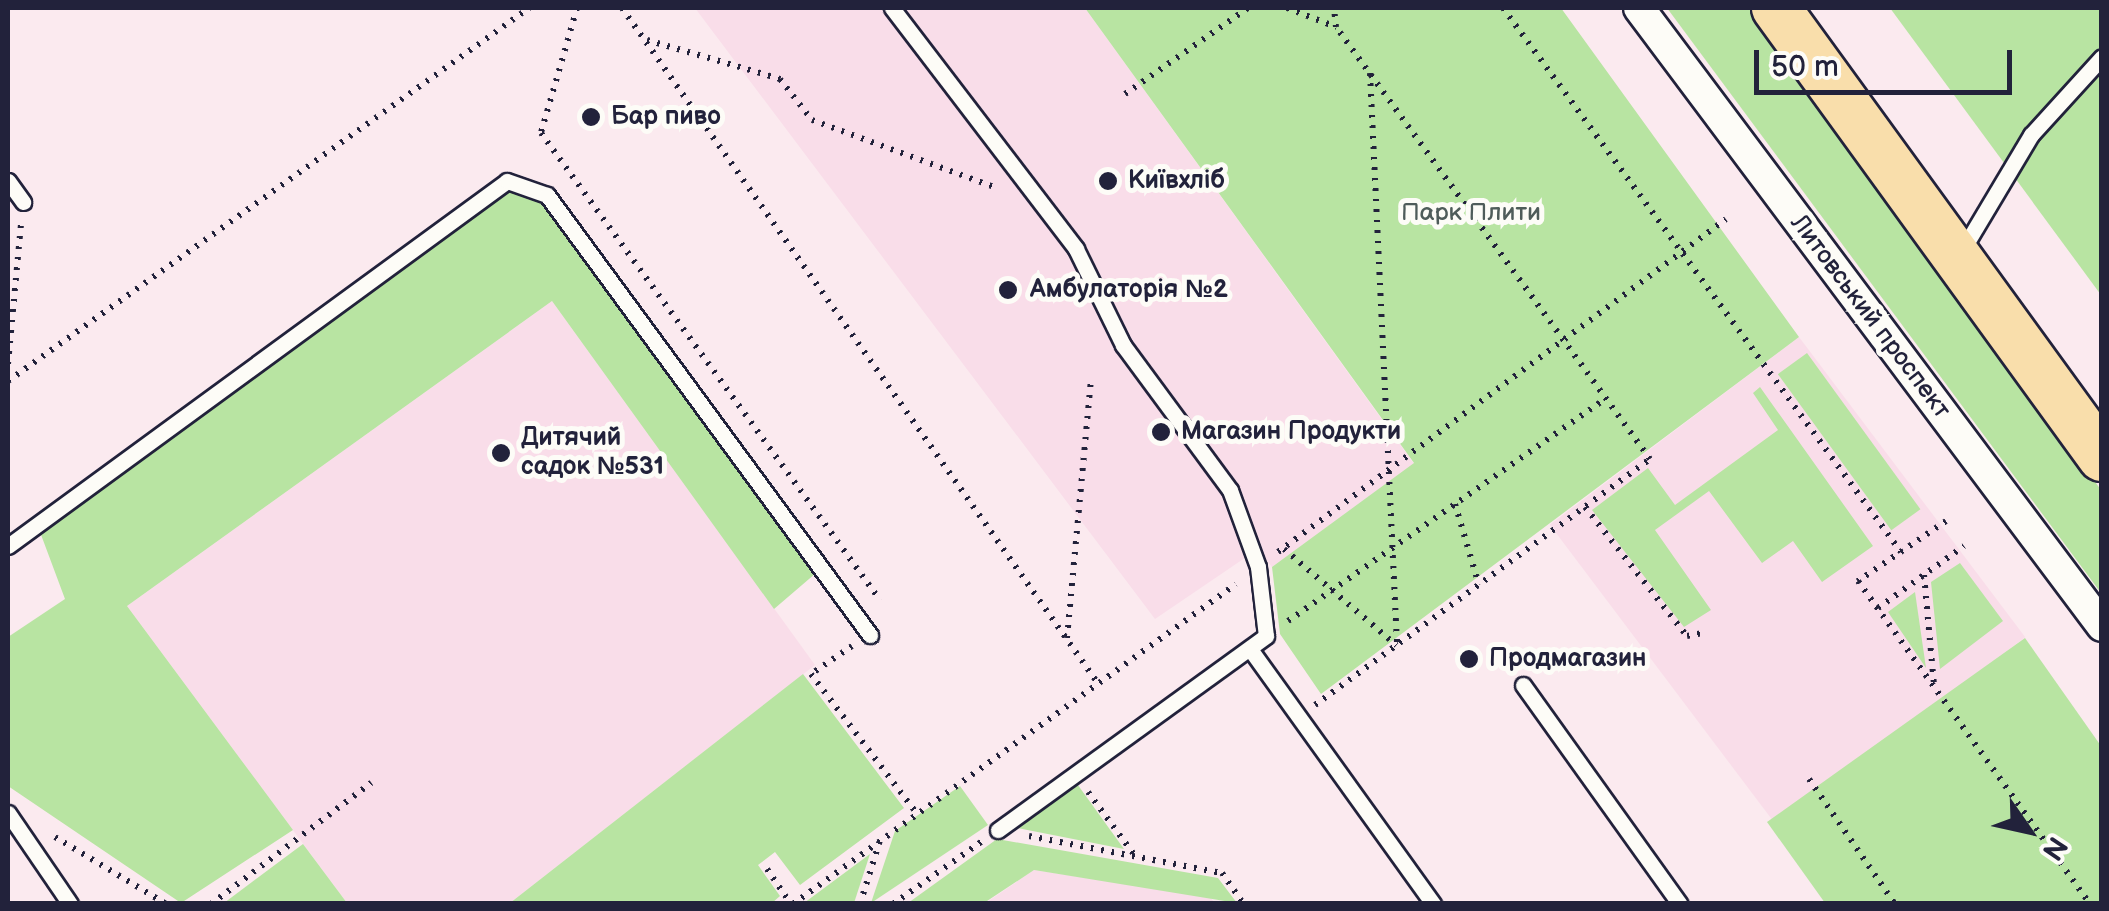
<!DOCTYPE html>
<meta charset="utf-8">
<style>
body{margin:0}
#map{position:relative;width:2109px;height:911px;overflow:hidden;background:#fbeaef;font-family:"Balsamiq Sans",sans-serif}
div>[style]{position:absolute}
.built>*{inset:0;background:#f9dde9;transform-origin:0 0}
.green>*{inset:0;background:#b8e4a2;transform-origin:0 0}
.path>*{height:6px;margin-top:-3px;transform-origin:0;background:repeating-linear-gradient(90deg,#22223b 0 2.5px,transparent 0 10.5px)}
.roads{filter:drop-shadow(2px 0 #22223b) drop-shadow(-2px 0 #22223b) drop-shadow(0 2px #22223b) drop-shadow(0 -2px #22223b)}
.lane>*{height:15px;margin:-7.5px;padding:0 7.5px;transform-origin:7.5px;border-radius:7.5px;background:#fdfcf7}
.street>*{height:30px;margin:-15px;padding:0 15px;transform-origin:15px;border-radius:15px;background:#fdfcf7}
.primary>*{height:48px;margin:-24px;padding:0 24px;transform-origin:24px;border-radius:24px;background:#f9deab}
.dots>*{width:28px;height:28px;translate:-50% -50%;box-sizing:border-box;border:5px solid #fdfcf7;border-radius:50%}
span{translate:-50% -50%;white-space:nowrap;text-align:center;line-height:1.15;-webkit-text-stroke:10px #fdfcf7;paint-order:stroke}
.poi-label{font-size:25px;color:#22223b;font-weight:700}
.left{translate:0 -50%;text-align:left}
.park-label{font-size:25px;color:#4f5c5a}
.street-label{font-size:25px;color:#22223b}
.frame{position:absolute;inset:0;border:10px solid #22223b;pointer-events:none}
.north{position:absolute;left:1979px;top:781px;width:100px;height:100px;-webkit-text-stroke:8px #fdfcf7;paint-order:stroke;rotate:124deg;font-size:28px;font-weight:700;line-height:40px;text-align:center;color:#22223b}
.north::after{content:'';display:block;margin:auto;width:35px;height:45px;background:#22223b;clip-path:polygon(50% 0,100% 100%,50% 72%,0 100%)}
.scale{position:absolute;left:1754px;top:50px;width:258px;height:45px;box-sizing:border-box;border:5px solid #22223b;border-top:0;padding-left:12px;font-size:30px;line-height:35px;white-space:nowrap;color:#22223b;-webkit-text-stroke:8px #fdfcf7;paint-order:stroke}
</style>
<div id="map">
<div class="built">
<i style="clip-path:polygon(695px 8px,1085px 8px,1414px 464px,1272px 567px,1258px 549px,1155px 619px)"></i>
<i style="clip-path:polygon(552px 301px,815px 665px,510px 903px,347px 903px,127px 606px)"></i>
<i style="left:1799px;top:337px;width:376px;height:312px;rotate:53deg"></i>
<i style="clip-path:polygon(1034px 870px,1210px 897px,1215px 903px,984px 904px)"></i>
</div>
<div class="green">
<i style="clip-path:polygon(1085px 8px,1561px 8px,1799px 337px,1321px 694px,1280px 634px,1272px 567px,1414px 463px)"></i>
<i style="clip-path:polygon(1667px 8px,1753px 8px,2101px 490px,2101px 593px)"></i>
<i style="clip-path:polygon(1890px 8px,2101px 8px,2101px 295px)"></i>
<i style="clip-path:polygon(522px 191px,548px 206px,816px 573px,774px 609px,552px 301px,127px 606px,293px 830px,181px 903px,8px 786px,8px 637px,65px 599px,40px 532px,500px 192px)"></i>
<i style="left:1807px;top:353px;width:193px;height:36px;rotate:54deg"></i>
<i style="clip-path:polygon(1760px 387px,1873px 546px,1822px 582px,1793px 541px,1762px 563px,1709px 491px,1655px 530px,1711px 610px,1684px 627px,1592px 510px,1648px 468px,1675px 505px,1778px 430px,1753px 393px)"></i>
<i style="clip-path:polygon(1960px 563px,2003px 621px,1940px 669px,1931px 582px)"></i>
<i style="clip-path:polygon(1915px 592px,1926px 668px,1888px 612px)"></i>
<i style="clip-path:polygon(2025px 638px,2101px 746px,2101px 903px,1825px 903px,1767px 822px)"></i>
<i style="clip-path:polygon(803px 674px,904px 808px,800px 885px,775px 852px,758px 865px,780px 896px,772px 903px,510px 903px)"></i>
<i style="clip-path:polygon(1075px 781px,1124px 849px,1007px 826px)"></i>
<i style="clip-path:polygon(960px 786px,988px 825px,871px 903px,895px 831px)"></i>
<i style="clip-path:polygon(997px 839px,1218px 878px,1237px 903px,1034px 870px,984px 903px,908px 903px)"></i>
<i style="clip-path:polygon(303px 844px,347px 903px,224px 903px)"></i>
<i style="clip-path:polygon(870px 854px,854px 903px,804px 903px)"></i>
</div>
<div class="path">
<i style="left:577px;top:8px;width:130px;rotate:106.1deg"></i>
<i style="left:541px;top:133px;width:577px;rotate:54.02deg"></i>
<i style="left:622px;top:8px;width:828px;rotate:54.83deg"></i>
<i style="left:1287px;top:8px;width:53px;rotate:21.2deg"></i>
<i style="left:1503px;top:8px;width:674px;rotate:53.81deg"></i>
<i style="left:647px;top:40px;width:139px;rotate:16.3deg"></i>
<i style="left:780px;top:79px;width:52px;rotate:52deg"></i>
<i style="left:812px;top:120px;width:197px;rotate:20.2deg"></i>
<i style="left:1370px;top:73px;width:572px;rotate:87.29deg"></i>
<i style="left:1125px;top:94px;width:150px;rotate:-35deg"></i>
<i style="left:8px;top:364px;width:142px;rotate:-84.7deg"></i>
<i style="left:8px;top:381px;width:641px;rotate:-35.6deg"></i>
<i style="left:1455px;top:504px;width:84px;rotate:73.5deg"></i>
<i style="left:1585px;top:507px;width:164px;rotate:51.7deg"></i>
<i style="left:1687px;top:636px;width:20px;rotate:-11deg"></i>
<i style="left:1946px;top:521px;width:107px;rotate:145.7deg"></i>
<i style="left:1858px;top:581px;width:398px;rotate:54.3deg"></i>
<i style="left:1284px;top:549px;width:148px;rotate:40.6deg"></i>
<i style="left:1278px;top:552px;width:558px;rotate:-36.62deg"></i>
<i style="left:1924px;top:575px;width:109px;rotate:84.8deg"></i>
<i style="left:1878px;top:608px;width:106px;rotate:-35.8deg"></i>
<i style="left:1288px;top:621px;width:387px;rotate:-35deg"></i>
<i style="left:1067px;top:638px;width:262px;rotate:-84.7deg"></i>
<i style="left:852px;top:646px;width:50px;rotate:145.7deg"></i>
<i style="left:811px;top:674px;width:172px;rotate:52.8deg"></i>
<i style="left:1315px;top:705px;width:416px;rotate:-36.3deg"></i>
<i style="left:1650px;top:459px;width:534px;rotate:-126.01deg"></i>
<i style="left:1336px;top:27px;width:19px;rotate:-96deg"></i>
<i style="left:1809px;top:779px;width:152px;rotate:55.5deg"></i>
<i style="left:1088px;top:792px;width:81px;rotate:53.6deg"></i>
<i style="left:1029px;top:836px;width:197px;rotate:10.9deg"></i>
<i style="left:1222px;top:873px;width:38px;rotate:55deg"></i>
<i style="left:55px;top:837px;width:130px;rotate:31.1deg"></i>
<i style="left:767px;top:869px;width:42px;rotate:55.6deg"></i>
<i style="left:211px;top:904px;width:201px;rotate:-37.1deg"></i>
<i style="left:793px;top:904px;width:546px;rotate:-35.84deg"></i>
<i style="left:860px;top:904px;width:73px;rotate:-72.6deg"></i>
<i style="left:893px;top:904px;width:108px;rotate:-35.2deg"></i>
</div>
<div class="roads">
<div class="lane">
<i style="left:892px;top:8px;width:303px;rotate:52.6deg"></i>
<i style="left:1076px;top:249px;width:107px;rotate:63.9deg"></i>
<i style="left:1123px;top:345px;width:180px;rotate:53.6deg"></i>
<i style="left:1230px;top:490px;width:82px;rotate:70deg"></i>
<i style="left:1258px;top:567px;width:69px;rotate:83.4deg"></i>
<i style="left:1266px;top:636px;width:331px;rotate:144.1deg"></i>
<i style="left:8px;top:181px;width:26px;rotate:54deg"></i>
<i style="left:1963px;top:249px;width:133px;rotate:-59.2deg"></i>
<i style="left:2031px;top:135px;width:105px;rotate:-47.7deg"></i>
<i style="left:8px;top:546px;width:618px;rotate:-36.18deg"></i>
<i style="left:507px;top:181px;width:42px;rotate:19.3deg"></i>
<i style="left:547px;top:195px;width:546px;rotate:53.72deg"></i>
<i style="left:1250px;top:649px;width:314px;rotate:54.3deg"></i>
<i style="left:1523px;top:685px;width:269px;rotate:54.4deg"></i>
<i style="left:8px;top:813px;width:110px;rotate:55.7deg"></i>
</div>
<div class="street">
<i style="left:1639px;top:8px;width:772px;rotate:53.16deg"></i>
</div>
<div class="primary">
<i style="left:1776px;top:8px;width:555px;rotate:54.02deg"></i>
</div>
</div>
<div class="dots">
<i style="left:591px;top:117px;background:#22223b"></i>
<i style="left:1108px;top:181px;background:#22223b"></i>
<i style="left:1008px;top:290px;background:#22223b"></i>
<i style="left:1161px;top:432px;background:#22223b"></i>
<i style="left:501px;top:453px;background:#22223b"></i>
<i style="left:1469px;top:659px;background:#22223b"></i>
</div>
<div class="poi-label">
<span class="left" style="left:611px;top:117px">Бар пиво</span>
<span class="left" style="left:1128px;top:181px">Київхліб</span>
<span class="left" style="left:1030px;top:290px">Амбулаторія №2</span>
<span class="left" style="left:1181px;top:432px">Магазин Продукти</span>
<span class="left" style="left:521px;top:453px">Дитячий<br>садок №531</span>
<span class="left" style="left:1489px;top:659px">Продмагазин</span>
</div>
<div class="park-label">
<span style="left:1471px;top:213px">Парк Плити</span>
</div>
<div class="street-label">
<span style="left:1870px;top:317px;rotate:53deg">Литовський проспект</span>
</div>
<div class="frame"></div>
<div class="north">N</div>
<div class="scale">50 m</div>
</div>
